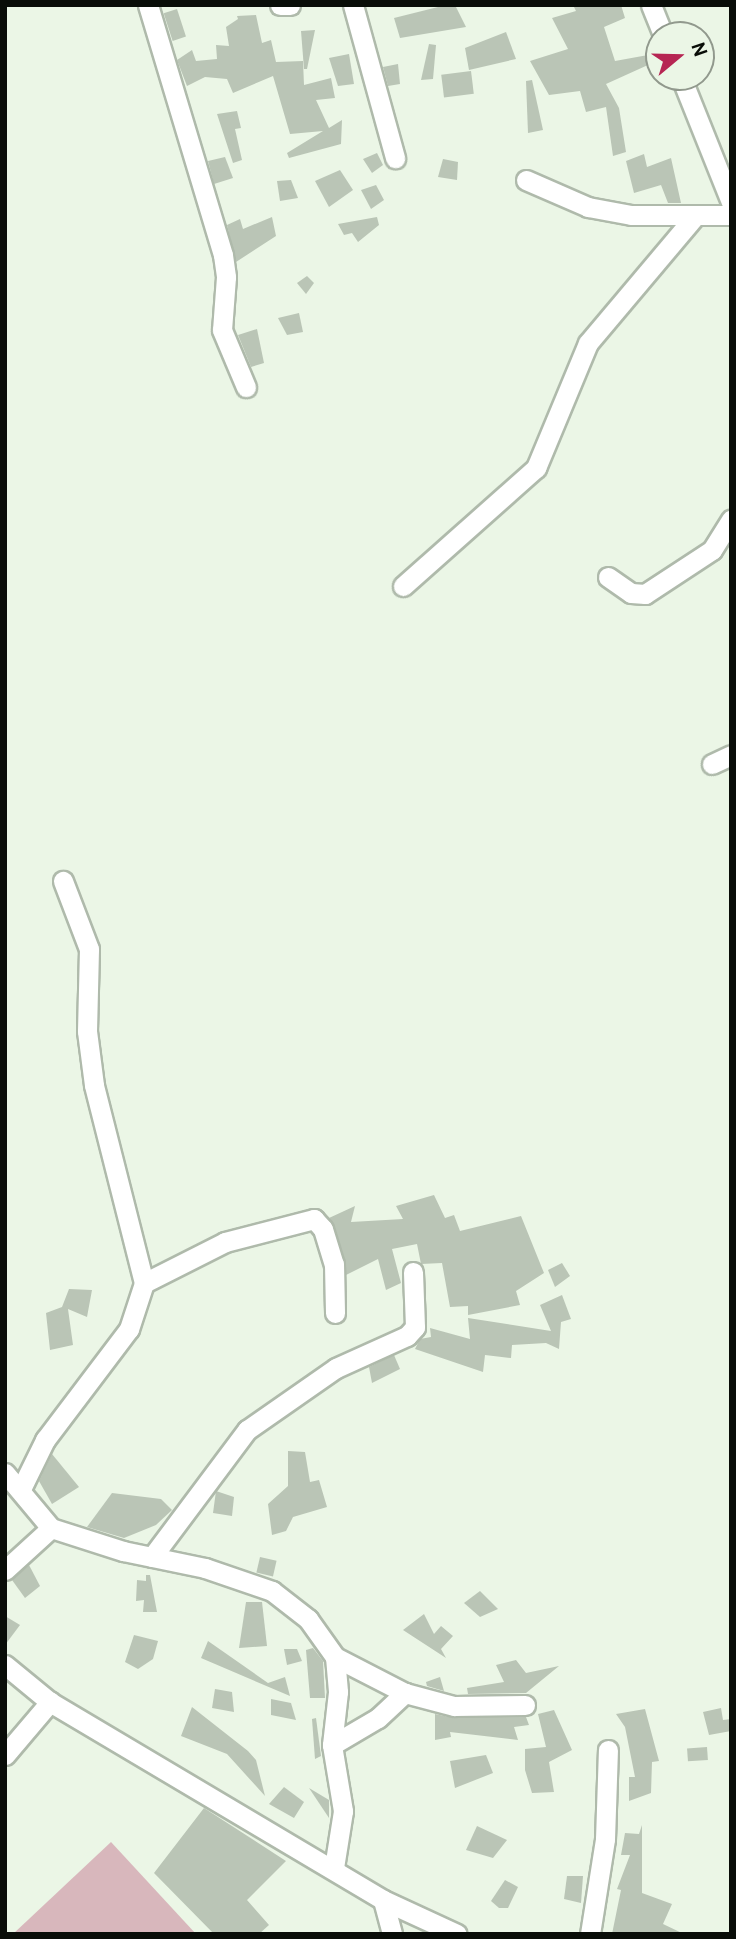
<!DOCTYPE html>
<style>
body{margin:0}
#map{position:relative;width:736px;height:1939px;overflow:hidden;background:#ebf6e6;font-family:Overpass,sans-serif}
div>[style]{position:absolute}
.green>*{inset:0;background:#d8b7bc}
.building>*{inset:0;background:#bac5b6;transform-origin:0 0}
.roads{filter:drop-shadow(2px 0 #afbaab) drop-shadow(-2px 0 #afbaab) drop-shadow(0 2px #afbaab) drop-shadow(0 -2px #afbaab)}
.minor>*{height:19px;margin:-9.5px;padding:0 9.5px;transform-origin:9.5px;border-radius:9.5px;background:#fff}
span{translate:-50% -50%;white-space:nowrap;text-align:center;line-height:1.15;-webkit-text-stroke:7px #ebf6e6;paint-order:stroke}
.frame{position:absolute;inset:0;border:7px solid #090d08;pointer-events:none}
.north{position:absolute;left:645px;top:21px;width:70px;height:70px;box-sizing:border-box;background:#ebf6e6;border:2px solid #91998d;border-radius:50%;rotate:71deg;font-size:19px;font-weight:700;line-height:28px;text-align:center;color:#090d08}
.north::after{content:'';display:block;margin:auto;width:24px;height:32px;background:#b62653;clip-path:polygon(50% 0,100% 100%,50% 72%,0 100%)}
</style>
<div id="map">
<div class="green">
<i style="clip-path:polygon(111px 1842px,196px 1934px,13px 1934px)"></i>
</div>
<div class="building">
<i style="clip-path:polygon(446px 5px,455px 5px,466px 27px,400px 38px,394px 18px)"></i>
<i style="clip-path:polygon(573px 5px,621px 5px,625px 18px,604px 27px,615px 61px,659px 53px,659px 60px,606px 84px,619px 108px,626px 152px,613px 156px,606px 107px,586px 112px,580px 91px,549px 95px,530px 61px,568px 49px,552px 18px,576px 11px)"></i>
<i style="left:177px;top:9px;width:29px;height:14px;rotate:72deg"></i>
<i style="clip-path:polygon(256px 15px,262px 43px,271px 40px,276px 62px,303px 61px,304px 85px,331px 78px,335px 98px,316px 100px,329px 128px,342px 120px,341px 144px,289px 158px,287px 153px,323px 131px,290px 134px,273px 76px,233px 93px,227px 79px,205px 77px,187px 86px,177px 60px,192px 50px,196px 61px,217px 59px,216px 45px,229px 46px,226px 27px,238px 19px,237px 16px)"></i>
<i style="clip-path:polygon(315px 30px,307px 69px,304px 69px,301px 31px)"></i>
<i style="clip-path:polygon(506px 32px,516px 59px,469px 70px,465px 48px)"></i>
<i style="clip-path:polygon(429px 44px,436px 45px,433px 79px,421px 80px)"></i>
<i style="clip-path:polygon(349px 54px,354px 84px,338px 86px,329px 58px)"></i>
<i style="clip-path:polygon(398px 64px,400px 84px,388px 86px,383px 67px)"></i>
<i style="left:471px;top:71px;width:23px;height:30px;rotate:83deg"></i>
<i style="clip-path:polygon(532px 80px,543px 130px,528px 133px,526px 81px)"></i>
<i style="clip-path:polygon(237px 111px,241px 128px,235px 129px,242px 160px,233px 163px,217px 114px)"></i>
<i style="clip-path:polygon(377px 153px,383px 165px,372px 173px,363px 159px)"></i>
<i style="clip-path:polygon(644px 154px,647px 167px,671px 158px,681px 203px,668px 203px,661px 185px,634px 193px,626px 161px)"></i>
<i style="clip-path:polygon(225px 157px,233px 178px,214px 184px,208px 161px)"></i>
<i style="clip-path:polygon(443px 159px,458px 162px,457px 180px,438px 177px)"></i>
<i style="clip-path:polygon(340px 170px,353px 190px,329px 207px,315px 181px)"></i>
<i style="clip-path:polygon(291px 180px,298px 198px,280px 201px,277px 181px)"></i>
<i style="clip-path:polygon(376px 185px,384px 200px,371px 209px,361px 190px)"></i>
<i style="clip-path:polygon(272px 217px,276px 236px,236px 262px,227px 225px,240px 219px,243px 229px)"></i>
<i style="clip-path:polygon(377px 217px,379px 225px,358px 242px,352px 233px,344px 235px,338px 224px)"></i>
<i style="clip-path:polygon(307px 276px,314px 283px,306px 294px,297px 283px)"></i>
<i style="clip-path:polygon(299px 313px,303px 332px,287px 335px,278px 318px)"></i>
<i style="clip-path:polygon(257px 329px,264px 363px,251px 367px,238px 335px)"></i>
<i style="clip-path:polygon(434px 1195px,445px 1218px,454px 1215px,460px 1231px,521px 1216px,544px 1273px,516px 1291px,520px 1305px,468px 1315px,468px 1306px,450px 1307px,442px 1263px,421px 1264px,417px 1244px,392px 1249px,401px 1283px,386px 1290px,378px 1259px,346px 1275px,329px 1218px,355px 1206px,351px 1222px,403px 1219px,396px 1206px)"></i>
<i style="clip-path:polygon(562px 1263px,570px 1276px,555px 1287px,548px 1270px)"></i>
<i style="clip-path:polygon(69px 1289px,92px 1290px,87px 1317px,68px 1309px,73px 1345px,50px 1350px,46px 1313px,62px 1307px)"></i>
<i style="clip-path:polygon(562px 1295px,571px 1319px,561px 1322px,559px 1349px,546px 1343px,512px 1345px,511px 1358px,485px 1355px,483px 1372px,415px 1349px,420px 1339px,431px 1337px,430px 1328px,470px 1339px,468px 1318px,551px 1331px,540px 1305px)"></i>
<i style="clip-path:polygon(394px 1355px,400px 1369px,372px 1383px,369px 1367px)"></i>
<i style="clip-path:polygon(288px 1451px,305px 1452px,310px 1482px,319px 1480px,327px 1507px,293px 1517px,286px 1531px,272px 1535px,268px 1504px,288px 1486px)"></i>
<i style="clip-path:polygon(52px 1454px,79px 1487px,52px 1504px,39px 1481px)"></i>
<i style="clip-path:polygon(216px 1491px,234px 1497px,232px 1516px,213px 1513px)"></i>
<i style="clip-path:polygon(112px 1493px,161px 1499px,172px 1510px,156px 1525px,124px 1538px,87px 1527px)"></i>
<i style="left:260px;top:1557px;width:17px;height:16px;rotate:13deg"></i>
<i style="clip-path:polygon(29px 1565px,40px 1586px,25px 1598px,12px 1580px)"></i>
<i style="clip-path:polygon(146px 1575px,150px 1575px,157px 1612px,143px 1612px,144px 1600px,136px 1601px,137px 1580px,146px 1581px)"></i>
<i style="clip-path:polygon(480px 1591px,498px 1609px,480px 1617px,464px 1603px)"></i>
<i style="clip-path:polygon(246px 1602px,262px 1602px,267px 1646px,239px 1648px)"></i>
<i style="clip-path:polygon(424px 1614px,434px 1634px,441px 1626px,453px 1636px,441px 1649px,446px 1658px,403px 1630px)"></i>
<i style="clip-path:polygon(5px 1616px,20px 1625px,5px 1645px)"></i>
<i style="clip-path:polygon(134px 1635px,158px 1641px,153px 1659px,138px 1669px,125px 1662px)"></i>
<i style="clip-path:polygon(208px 1641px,268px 1683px,285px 1677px,290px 1696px,201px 1658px)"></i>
<i style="clip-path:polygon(313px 1648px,323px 1661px,325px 1698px,310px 1698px,306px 1650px)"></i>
<i style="clip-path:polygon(284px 1649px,297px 1649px,302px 1661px,287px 1665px)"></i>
<i style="clip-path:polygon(516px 1660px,526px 1673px,559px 1666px,526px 1693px,468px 1694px,467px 1688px,504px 1682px,496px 1665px)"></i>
<i style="clip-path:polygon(440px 1677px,444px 1691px,427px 1686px,426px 1682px)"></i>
<i style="clip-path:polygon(215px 1689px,232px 1692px,234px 1712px,212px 1708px)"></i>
<i style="clip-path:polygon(271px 1699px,291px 1703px,296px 1720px,271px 1715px)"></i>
<i style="clip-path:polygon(192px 1707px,248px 1751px,256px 1760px,265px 1796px,227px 1754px,181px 1736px)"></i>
<i style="clip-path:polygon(721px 1708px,723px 1720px,731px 1719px,731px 1731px,709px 1735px,703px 1712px)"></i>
<i style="clip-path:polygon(645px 1709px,659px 1761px,652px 1762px,651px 1793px,629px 1801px,629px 1777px,635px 1777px,625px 1727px,616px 1714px)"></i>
<i style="clip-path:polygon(554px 1710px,572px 1750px,549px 1762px,554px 1792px,532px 1793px,525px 1770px,525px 1749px,546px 1747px,538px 1714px)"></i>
<i style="clip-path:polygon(435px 1714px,454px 1718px,526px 1717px,529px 1725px,514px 1727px,518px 1740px,450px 1732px,451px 1737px,435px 1740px)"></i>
<i style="clip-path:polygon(316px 1718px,321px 1756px,315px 1759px,312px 1719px)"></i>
<i style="left:707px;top:1747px;width:13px;height:20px;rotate:86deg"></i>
<i style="clip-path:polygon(486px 1755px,493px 1773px,455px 1788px,450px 1761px)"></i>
<i style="clip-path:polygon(284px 1787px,304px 1802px,294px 1818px,269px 1804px)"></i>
<i style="clip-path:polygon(309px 1788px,329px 1800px,329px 1818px)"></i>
<i style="clip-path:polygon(204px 1808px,286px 1861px,247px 1900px,269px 1925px,259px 1934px,214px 1934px,154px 1873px)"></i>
<i style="clip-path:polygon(642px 1825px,642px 1893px,672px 1904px,663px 1924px,684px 1934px,612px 1934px,621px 1890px,617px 1889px,630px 1855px,621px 1855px,625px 1833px,639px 1834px)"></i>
<i style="clip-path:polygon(477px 1826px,507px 1840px,493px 1858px,466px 1850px)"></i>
<i style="clip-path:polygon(567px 1876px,583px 1876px,581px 1903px,564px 1899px)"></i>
<i style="clip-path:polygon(505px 1880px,518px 1887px,508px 1908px,499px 1908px,491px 1901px)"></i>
</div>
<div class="roads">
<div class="minor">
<i style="left:148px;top:5px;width:261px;rotate:73.3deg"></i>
<i style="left:223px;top:255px;width:22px;rotate:82deg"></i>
<i style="left:226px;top:277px;width:53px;rotate:94.3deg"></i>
<i style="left:222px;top:330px;width:62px;rotate:67.2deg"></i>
<i style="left:280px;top:5px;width:10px"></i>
<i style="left:353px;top:5px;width:159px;rotate:74.6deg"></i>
<i style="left:651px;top:5px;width:32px;rotate:68deg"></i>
<i style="left:681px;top:77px;width:135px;rotate:68.2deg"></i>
<i style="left:526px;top:180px;width:68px;rotate:23.5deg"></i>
<i style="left:588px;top:207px;width:44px;rotate:10.5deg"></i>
<i style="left:631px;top:215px;width:100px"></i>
<i style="left:608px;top:577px;width:28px;rotate:35deg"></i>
<i style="left:631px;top:593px;width:14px;rotate:4deg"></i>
<i style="left:645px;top:594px;width:80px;rotate:-33.3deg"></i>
<i style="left:712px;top:550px;width:36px;rotate:-58deg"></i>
<i style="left:403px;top:586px;width:178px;rotate:-41.6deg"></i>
<i style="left:536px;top:468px;width:135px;rotate:-67.4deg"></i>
<i style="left:588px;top:343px;width:166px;rotate:-49.9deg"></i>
<i style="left:712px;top:764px;width:21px;rotate:-25deg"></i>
<i style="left:144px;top:1283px;width:91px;rotate:-26.8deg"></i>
<i style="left:225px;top:1242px;width:92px;rotate:-14.5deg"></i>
<i style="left:314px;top:1219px;width:13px;rotate:48deg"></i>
<i style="left:323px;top:1229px;width:37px;rotate:73deg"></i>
<i style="left:334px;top:1264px;width:49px;rotate:88.8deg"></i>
<i style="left:5px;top:1473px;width:72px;rotate:50.1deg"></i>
<i style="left:21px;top:1489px;width:55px;rotate:-63.9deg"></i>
<i style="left:45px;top:1440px;width:139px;rotate:-52.9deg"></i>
<i style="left:129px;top:1329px;width:48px;rotate:-71.9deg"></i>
<i style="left:144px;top:1283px;width:204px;rotate:-104.2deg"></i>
<i style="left:94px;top:1085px;width:54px;rotate:-97.4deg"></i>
<i style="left:87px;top:1031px;width:82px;rotate:-88.6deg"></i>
<i style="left:89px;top:949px;width:73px;rotate:-110.9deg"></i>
<i style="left:152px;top:1557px;width:159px;rotate:-53.2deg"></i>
<i style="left:247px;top:1430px;width:108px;rotate:-34.9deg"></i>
<i style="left:336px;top:1368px;width:78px;rotate:-24.3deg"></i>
<i style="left:407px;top:1336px;width:12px;rotate:-48deg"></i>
<i style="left:415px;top:1327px;width:55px;rotate:-92.1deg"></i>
<i style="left:5px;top:1570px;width:62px;rotate:-42.4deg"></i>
<i style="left:51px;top:1528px;width:76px;rotate:17.7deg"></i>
<i style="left:123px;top:1551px;width:84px;rotate:11.7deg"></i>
<i style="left:205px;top:1568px;width:71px;rotate:18.9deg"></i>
<i style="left:272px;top:1591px;width:46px;rotate:37.9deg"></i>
<i style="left:308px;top:1619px;width:47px;rotate:54.6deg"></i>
<i style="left:335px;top:1657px;width:35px;rotate:85deg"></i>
<i style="left:338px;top:1692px;width:53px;rotate:96.5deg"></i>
<i style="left:332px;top:1745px;width:67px;rotate:80.5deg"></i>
<i style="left:343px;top:1811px;width:58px;rotate:99deg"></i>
<i style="left:335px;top:1657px;width:79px;rotate:27.2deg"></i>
<i style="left:405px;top:1693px;width:51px;rotate:14.9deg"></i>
<i style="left:454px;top:1706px;width:71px;rotate:-0.8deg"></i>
<i style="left:5px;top:1665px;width:58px;rotate:39.4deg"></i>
<i style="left:50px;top:1702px;width:387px;rotate:30.7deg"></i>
<i style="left:383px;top:1900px;width:81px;rotate:24.7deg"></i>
<i style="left:332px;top:1745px;width:53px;rotate:-30.4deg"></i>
<i style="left:378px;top:1718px;width:37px;rotate:-43deg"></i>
<i style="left:5px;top:1755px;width:70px;rotate:-49.7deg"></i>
<i style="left:383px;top:1900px;width:35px;rotate:75deg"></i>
<i style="left:590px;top:1934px;width:96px;rotate:-81deg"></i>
<i style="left:605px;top:1839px;width:89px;rotate:-88.1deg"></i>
</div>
</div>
<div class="frame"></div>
<div class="north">N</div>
</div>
